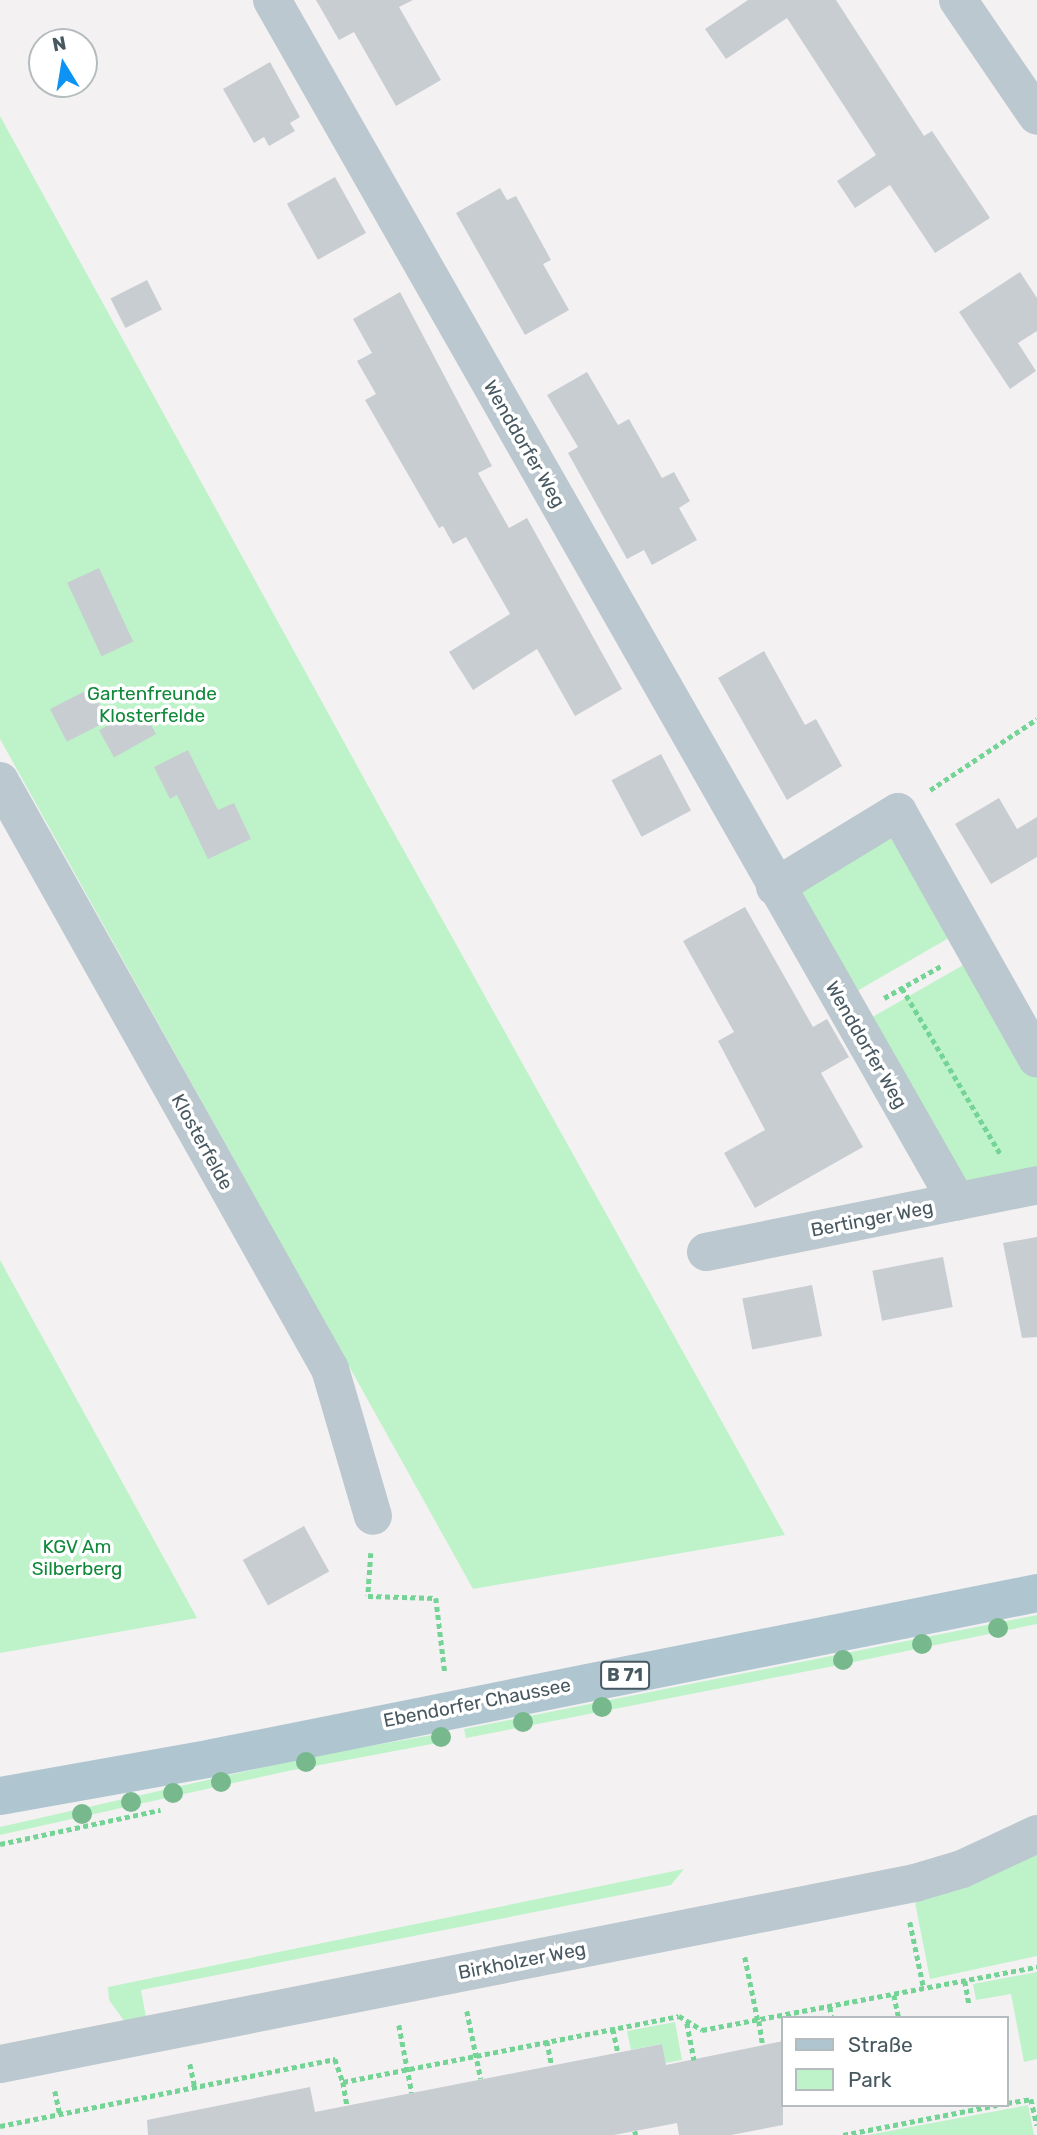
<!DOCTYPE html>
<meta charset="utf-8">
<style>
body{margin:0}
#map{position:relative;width:1037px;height:2135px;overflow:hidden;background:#f4f1f2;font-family:Rubik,sans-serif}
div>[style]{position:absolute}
.green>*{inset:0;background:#bef3ca;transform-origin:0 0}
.building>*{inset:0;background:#c8cdd1;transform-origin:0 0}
.path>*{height:4.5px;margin-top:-2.25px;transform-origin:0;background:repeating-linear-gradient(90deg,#73d496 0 5px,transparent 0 8.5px)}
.minor>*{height:38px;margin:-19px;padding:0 19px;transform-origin:19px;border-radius:19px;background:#bbc8cf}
.primary>*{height:38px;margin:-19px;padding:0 19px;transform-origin:19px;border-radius:19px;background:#afc6d1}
.trees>*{width:20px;height:20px;margin:-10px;border-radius:50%;background:#77b88d}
span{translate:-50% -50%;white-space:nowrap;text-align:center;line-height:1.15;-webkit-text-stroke:7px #fff;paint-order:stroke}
.shield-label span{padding:2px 5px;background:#fff;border:2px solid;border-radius:5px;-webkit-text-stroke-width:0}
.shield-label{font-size:18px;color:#475860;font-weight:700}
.street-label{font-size:19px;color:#475860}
.park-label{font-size:19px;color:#11893b}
.legend{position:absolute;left:781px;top:2016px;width:228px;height:91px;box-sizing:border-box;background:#fff;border:2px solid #b5bcbf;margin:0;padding:9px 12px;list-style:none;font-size:21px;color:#475860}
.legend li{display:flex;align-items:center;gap:14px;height:35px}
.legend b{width:35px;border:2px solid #b5bcbf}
.north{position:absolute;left:28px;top:28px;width:70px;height:70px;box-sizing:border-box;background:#fff;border:2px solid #b5bcbf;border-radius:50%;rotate:349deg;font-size:19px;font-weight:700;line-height:28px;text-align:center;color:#475860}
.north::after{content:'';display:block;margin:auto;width:24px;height:32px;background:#0c93f3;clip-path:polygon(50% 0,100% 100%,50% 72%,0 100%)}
</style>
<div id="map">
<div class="green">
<i style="clip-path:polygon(0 116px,388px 822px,785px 1535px,473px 1589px,0 739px)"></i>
<i style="left:894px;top:830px;width:121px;height:113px;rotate:60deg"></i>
<i style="clip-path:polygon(972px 960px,1037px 1071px,1037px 1169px,966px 1184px,869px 1019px)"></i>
<i style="clip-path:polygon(0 1260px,197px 1618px,0 1653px)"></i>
<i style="clip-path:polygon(1037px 1615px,1037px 1624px,844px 1664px,466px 1738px,464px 1729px)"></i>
<i style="clip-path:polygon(449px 1732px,448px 1741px,288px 1771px,0 1835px,0 1827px,313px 1756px)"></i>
<i style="clip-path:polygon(1037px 1853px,1037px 1956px,930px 1979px,914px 1897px)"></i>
<i style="clip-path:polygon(684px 1869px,671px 1885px,141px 1990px,146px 2017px,125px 2022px,109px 2000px,108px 1987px)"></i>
<i style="clip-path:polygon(1037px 1972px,1037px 2059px,1024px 2062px,1011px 1994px,976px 2000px,973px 1984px)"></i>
<i style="clip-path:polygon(675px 2022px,682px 2060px,665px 2063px,661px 2044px,631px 2050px,627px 2031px)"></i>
<i style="clip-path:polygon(1028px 2105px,1034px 2135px,868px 2135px)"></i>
</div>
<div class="building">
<i style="clip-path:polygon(316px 0,413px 0,399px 7px,441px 80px,396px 106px,354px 32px,339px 40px)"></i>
<i style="clip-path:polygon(748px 0,836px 0,924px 136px,932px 131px,990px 218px,935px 253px,890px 185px,855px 208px,837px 181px,876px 155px,787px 18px,726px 59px,705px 29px)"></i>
<i style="clip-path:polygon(270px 62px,300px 117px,290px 123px,295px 131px,269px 146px,264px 137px,254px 143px,223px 89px)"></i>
<i style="left:335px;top:177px;width:64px;height:55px;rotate:61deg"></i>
<i style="clip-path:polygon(500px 188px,507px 200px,516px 196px,551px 260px,543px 264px,569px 310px,525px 335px,456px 213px)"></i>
<i style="clip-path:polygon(1020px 272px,1037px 298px,1037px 331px,1018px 343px,1036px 371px,1010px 389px,959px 312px)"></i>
<i style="left:147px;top:280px;width:33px;height:41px;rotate:63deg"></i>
<i style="clip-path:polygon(400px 292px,492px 466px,478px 473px,509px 528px,527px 518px,622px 689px,575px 716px,537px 649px,473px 690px,449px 652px,510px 614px,466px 537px,453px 544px,443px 526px,439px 528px,365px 400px,376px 394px,357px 361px,372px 353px,353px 319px)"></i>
<i style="clip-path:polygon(587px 372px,618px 425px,629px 419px,662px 478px,674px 472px,690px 501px,679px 508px,697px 540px,652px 565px,644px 550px,627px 559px,568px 453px,578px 447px,547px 395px)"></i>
<i style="left:99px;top:568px;width:81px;height:35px;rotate:65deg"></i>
<i style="clip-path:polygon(764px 651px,805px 725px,816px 719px,842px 766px,787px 800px,718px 678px)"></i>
<i style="left:91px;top:688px;width:37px;height:46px;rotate:63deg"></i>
<i style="left:141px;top:707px;width:31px;height:48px;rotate:61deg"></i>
<i style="clip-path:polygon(188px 750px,218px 810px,234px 803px,251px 839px,208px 859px,177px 795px,170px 799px,154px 767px)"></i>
<i style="left:661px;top:754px;width:64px;height:56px;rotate:62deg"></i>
<i style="clip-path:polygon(999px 798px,1017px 829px,1037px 817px,1037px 857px,991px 884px,955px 824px)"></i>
<i style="clip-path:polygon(745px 907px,813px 1027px,827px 1019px,849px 1057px,821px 1073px,863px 1147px,755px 1208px,724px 1153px,765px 1130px,718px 1041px,734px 1032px,683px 941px)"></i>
<i style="clip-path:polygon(1037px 1237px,1037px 1337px,1022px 1338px,1003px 1243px)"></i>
<i style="left:943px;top:1257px;width:51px;height:72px;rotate:79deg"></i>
<i style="left:812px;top:1285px;width:52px;height:71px;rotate:79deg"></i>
<i style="left:304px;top:1526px;width:52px;height:70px;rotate:61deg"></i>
<i style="clip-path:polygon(783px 2041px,783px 2125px,731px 2135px,679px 2135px,677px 2123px,614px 2135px,148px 2135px,147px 2120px,310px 2087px,315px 2112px,662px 2044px,666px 2065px)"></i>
</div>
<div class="path">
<i style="left:930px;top:790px;width:128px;rotate:-33.6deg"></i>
<i style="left:902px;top:988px;width:194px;rotate:59.3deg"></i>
<i style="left:884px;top:998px;width:65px;rotate:-29.3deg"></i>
<i style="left:371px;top:1553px;width:43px;rotate:94deg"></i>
<i style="left:368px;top:1596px;width:68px;rotate:1.7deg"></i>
<i style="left:436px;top:1598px;width:76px;rotate:83.2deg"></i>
<i style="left:0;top:1844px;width:164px;rotate:-12deg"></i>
<i style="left:910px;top:1922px;width:68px;rotate:78.2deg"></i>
<i style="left:745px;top:1957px;width:65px;rotate:78.5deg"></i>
<i style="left:965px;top:1981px;width:23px;rotate:80deg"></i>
<i style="left:894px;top:1995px;width:24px;rotate:78deg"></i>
<i style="left:830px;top:2007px;width:11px;rotate:80deg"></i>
<i style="left:467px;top:2011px;width:69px;rotate:78.4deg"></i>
<i style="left:759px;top:2021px;width:24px;rotate:81deg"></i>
<i style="left:687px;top:2023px;width:38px;rotate:79deg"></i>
<i style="left:399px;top:2025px;width:69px;rotate:79.2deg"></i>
<i style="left:613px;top:2029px;width:25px;rotate:78deg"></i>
<i style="left:547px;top:2041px;width:25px;rotate:79deg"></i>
<i style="left:190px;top:2064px;width:24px;rotate:78deg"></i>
<i style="left:343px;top:2082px;width:23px;rotate:80deg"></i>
<i style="left:55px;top:2091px;width:24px;rotate:78deg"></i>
<i style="left:1007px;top:2103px;width:24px;rotate:-9deg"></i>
<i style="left:1031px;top:2099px;width:27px;rotate:77deg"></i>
<i style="left:0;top:2126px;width:342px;rotate:-11.3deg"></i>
<i style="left:335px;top:2059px;width:24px;rotate:71deg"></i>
<i style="left:343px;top:2082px;width:342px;rotate:-11.1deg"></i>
<i style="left:679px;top:2016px;width:27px;rotate:31deg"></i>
<i style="left:702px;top:2030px;width:341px;rotate:-10.7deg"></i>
<i style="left:635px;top:2131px;width:4px;rotate:76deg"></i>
<i style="left:843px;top:2135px;width:157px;rotate:-11deg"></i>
</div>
<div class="minor">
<i style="left:272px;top:0;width:1383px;rotate:60.32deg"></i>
<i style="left:958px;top:0;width:140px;rotate:55.7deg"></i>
<i style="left:0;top:781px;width:674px;rotate:60.7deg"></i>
<i style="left:330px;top:1369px;width:153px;rotate:73.7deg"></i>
<i style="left:775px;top:887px;width:144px;rotate:-31.4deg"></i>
<i style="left:898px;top:812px;width:283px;rotate:60.6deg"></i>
<i style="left:706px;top:1252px;width:338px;rotate:-11.4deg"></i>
<i style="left:0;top:2064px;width:933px;rotate:-11.19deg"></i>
<i style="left:915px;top:1883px;width:49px;rotate:-16.6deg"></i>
<i style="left:962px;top:1869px;width:83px;rotate:-25deg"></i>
</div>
<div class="primary">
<i style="left:0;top:1796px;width:216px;rotate:-10.1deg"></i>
<i style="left:213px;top:1758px;width:840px;rotate:-11.32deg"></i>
</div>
<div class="trees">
<i style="left:998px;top:1628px"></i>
<i style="left:922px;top:1644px"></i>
<i style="left:843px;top:1660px"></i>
<i style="left:602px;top:1707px"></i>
<i style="left:523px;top:1722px"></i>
<i style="left:441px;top:1737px"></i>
<i style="left:306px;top:1762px"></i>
<i style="left:221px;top:1782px"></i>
<i style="left:173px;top:1793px"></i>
<i style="left:131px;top:1802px"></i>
<i style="left:82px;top:1814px"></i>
</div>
<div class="shield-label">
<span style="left:625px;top:1675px">B 71</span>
</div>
<div class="street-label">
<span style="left:524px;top:444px;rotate:60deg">Wenddorfer Weg</span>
<span style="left:866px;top:1045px;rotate:60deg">Wenddorfer Weg</span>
<span style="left:202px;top:1142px;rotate:61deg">Klosterfelde</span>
<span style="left:872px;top:1219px;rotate:-11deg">Bertinger Weg</span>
<span style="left:477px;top:1703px;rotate:-11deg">Ebendorfer Chaussee</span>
<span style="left:522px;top:1961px;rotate:-11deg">Birkholzer Weg</span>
</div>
<div class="park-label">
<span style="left:152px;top:705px">Gartenfreunde<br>Klosterfelde</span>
<span style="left:77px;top:1558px">KGV Am<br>Silberberg</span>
</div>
<ul class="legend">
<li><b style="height:9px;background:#afc6d1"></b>Straße</li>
<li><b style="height:19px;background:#bef3ca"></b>Park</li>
</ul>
<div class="north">N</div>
</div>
